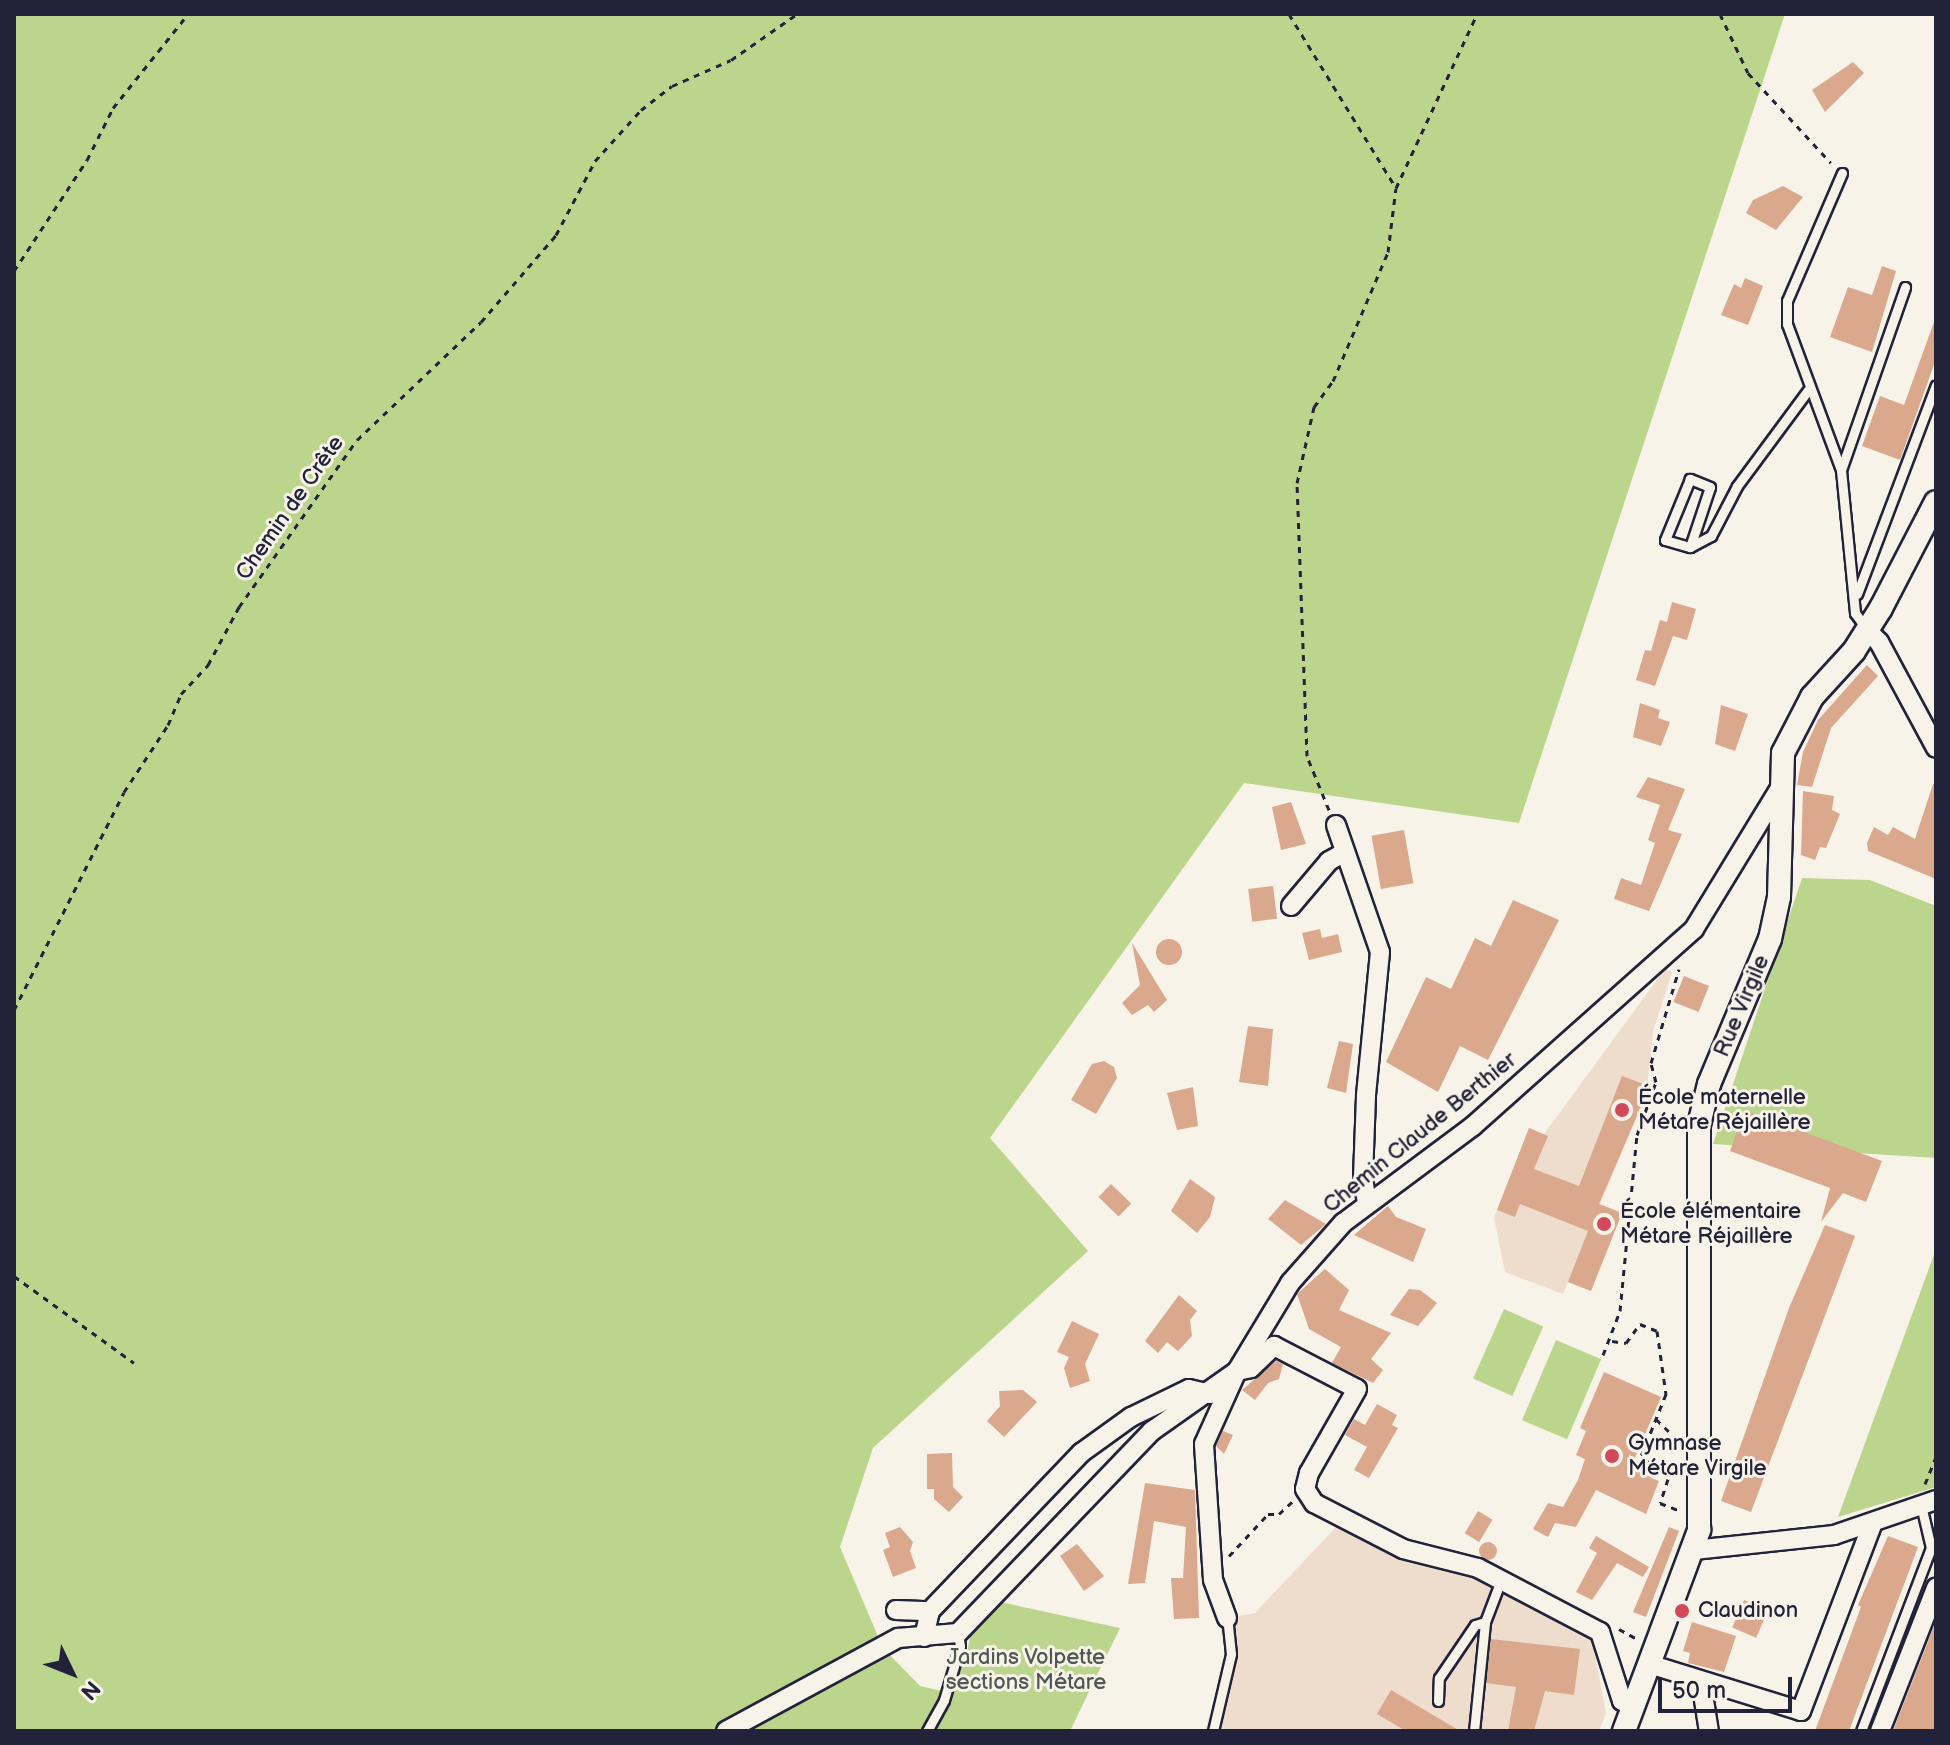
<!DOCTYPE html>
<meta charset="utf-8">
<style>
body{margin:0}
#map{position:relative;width:1950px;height:1745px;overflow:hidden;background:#f7f3e8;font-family:"Balsamiq Sans",sans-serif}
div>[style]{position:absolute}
.built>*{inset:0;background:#eedccc}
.green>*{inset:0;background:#bcd58c;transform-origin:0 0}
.building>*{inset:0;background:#daa88c;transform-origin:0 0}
.round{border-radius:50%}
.path>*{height:3px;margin-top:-1.5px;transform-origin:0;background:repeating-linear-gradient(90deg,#22223b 0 6px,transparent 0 12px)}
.roads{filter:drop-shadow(2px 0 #22223b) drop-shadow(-2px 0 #22223b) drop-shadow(0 2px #22223b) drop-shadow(0 -2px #22223b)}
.service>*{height:9px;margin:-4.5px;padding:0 4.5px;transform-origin:4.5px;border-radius:4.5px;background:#f7f3e8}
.minor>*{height:18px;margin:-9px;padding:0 9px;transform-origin:9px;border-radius:9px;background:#f7f3e8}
.tertiary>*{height:22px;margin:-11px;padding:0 11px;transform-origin:11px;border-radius:11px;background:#f7f3e8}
.dots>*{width:22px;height:22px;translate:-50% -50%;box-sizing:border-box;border:4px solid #f7f3e8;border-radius:50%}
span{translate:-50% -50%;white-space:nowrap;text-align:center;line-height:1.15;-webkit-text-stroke:6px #f7f3e8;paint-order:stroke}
.street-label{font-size:22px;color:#22223b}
.poi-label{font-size:22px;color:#22223b}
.left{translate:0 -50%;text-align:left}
.park-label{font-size:22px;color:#505853}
.frame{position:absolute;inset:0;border:16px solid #22223b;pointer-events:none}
.north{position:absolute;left:32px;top:1633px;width:80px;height:80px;-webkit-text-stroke:6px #f7f3e8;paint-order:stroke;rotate:133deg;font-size:22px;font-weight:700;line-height:32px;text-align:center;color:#22223b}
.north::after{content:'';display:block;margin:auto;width:28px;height:36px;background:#22223b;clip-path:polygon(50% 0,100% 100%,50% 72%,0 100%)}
.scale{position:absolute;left:1658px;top:1677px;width:134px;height:36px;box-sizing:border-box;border:4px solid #22223b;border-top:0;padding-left:10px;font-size:24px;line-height:28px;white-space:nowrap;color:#22223b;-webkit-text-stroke:6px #f7f3e8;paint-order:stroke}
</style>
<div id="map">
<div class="built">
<i style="clip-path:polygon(1665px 969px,1672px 972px,1653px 1032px,1646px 1095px,1600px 1204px,1622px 1213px,1591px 1291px,1568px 1282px,1563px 1294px,1505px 1272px,1494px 1218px,1529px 1128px,1544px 1134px)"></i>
<i style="clip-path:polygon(1338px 1525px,1470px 1573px,1592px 1639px,1606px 1713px,1599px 1731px,1205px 1731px,1226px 1659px,1219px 1620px,1255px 1613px)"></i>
</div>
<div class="green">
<i style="clip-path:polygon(14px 14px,1785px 14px,1519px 823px,1244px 783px,990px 1138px,1088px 1251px,873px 1448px,840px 1547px,883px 1648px,920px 1686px,942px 1691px,921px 1731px,14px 1731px)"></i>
<i style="clip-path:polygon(1802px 878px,1870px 880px,1936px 906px,1936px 1158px,1713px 1144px)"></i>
<i style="clip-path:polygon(1936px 1249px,1936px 1487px,1838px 1517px)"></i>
<i style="left:1504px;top:1309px;width:43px;height:76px;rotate:24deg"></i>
<i style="left:1556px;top:1340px;width:49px;height:87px;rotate:23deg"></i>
<i style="clip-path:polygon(991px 1600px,1120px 1628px,1070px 1731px,934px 1731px,966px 1658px,971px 1632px)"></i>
</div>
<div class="building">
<i style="clip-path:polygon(1853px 62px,1864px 73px,1825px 112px,1812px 90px)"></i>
<i style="clip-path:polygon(1783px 186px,1803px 197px,1776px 230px,1746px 213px,1753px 200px)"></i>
<i style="clip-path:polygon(1882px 266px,1896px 271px,1872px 352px,1830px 337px,1848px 287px,1872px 295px)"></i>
<i style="clip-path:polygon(1745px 278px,1763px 286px,1748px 325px,1721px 315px,1734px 284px,1741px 288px)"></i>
<i style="clip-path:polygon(1934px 322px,1936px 359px,1900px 460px,1862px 446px,1880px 396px,1904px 405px)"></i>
<i style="clip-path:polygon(1672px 602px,1696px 609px,1687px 640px,1673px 636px,1655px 686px,1636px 680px,1645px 650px,1651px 651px,1660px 620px,1667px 622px)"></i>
<i style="clip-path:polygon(1867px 665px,1878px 676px,1831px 728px,1812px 787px,1797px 785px,1803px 752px,1818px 720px)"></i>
<i style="clip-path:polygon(1640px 703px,1660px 710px,1658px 718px,1670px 722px,1661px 746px,1633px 737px)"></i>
<i style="clip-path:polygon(1721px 705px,1748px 714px,1735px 751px,1715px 744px)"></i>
<i style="clip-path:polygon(1648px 777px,1685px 789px,1668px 830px,1682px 834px,1649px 911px,1614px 899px,1621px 878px,1641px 885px,1655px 843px,1648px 840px,1660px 805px,1636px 797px)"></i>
<i style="clip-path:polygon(1933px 784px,1936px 784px,1936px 879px,1868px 851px,1867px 843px,1874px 827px,1888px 835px,1893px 827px,1915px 839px)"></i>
<i style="clip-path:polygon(1803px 791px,1834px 796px,1832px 810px,1840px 814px,1826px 848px,1820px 847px,1815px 860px,1801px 855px)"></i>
<i style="clip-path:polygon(1291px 802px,1306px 844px,1281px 850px,1272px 807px)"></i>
<i style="left:1404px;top:830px;width:54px;height:33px;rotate:80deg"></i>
<i style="left:1273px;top:886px;width:33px;height:25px;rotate:83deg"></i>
<i style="clip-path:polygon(1513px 900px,1559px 920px,1488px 1060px,1460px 1046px,1438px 1092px,1386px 1062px,1426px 977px,1451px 989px,1475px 938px,1491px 946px)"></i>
<i style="clip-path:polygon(1320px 929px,1322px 938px,1338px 934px,1342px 952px,1309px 960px,1302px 933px)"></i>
<i class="round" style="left:1156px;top:939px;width:26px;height:26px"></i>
<i style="clip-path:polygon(1132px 943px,1167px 1000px,1154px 1012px,1148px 1005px,1132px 1015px,1122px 1003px,1140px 985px)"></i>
<i style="left:1684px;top:976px;width:27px;height:28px;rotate:22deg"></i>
<i style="clip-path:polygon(1248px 1026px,1273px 1029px,1268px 1086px,1239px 1082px)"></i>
<i style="clip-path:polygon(1339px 1041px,1353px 1044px,1346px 1093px,1327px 1088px)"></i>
<i style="clip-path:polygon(1104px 1061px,1114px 1067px,1117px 1078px,1096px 1114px,1071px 1100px,1092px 1064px)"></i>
<i style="clip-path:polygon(1622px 1076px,1646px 1085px,1646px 1095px,1599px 1204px,1622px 1213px,1591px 1291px,1568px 1282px,1588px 1231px,1520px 1204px,1515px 1217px,1497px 1210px,1529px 1128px,1548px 1136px,1534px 1169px,1579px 1186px)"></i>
<i style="clip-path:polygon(1193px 1087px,1198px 1126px,1177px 1130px,1167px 1093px)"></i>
<i style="clip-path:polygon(1745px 1110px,1882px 1161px,1866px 1202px,1843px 1193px,1821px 1222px,1830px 1188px,1730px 1151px)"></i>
<i style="clip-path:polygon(1190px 1179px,1215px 1197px,1210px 1217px,1197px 1233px,1171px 1211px)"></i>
<i style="left:1111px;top:1184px;width:28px;height:18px;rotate:44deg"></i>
<i style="clip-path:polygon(1285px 1200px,1326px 1224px,1301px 1245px,1268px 1219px)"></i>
<i style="clip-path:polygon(1388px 1206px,1396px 1217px,1426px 1229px,1413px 1262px,1354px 1235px)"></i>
<i style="clip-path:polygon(1825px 1225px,1855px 1236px,1751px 1512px,1721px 1501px,1789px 1308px)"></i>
<i style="clip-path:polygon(1325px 1269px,1349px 1290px,1339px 1310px,1391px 1333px,1371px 1359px,1383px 1370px,1373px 1383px,1332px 1363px,1341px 1347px,1309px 1329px,1297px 1294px)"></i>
<i style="clip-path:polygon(1409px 1289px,1420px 1290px,1437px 1303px,1418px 1326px,1390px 1315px)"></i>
<i style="clip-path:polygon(1179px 1295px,1197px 1311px,1190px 1320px,1192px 1336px,1178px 1351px,1167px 1342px,1158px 1353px,1145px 1341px)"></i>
<i style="clip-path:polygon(1072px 1321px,1099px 1334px,1085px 1364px,1090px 1381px,1070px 1388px,1064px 1368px,1069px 1357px,1057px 1352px)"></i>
<i style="clip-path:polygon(1276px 1361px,1283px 1364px,1279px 1379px,1268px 1383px,1255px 1400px,1242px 1390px)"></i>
<i style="clip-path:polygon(1604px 1372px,1661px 1397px,1634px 1460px,1654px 1469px,1651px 1478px,1659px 1481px,1646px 1514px,1596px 1490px,1576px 1527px,1555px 1523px,1548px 1537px,1533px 1529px,1548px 1503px,1563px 1507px,1578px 1480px,1585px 1459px,1576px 1455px,1586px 1431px,1580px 1428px)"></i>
<i style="clip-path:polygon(1023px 1390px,1037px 1402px,1004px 1437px,987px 1421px,1000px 1406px,999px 1391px)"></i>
<i style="clip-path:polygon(1377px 1404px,1397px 1415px,1392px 1425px,1398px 1428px,1369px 1478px,1354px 1470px,1367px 1447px,1345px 1435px,1354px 1419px,1365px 1425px)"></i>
<i style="clip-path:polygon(1223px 1431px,1233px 1435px,1224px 1454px,1216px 1446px)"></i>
<i style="clip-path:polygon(952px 1453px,953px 1487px,963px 1497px,949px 1512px,934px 1499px,934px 1489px,927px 1489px,927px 1454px)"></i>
<i style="clip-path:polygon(1145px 1483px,1195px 1490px,1199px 1618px,1174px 1619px,1171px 1578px,1183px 1578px,1186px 1527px,1154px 1521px,1145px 1583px,1128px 1584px)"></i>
<i style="left:1478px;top:1511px;width:17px;height:26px;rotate:31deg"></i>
<i style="clip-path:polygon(900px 1527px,913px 1542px,910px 1551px,916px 1568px,893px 1577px,883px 1550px,890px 1547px,885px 1533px)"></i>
<i style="clip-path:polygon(1669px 1527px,1679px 1531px,1646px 1617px,1633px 1612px)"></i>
<i style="clip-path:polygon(1596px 1536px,1649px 1567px,1643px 1577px,1617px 1563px,1592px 1600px,1576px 1592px,1597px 1553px,1589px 1548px)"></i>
<i style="clip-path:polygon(1888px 1536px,1918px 1547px,1849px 1731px,1815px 1731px,1861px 1607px,1858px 1605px)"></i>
<i class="round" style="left:1479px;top:1542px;width:18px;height:18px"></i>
<i style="clip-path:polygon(1077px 1544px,1104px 1576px,1084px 1591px,1060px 1556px)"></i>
<i style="left:1744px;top:1600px;width:26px;height:30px;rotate:23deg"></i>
<i style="clip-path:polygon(1936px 1621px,1936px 1731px,1893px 1731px)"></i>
<i style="clip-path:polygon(1692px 1622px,1736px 1636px,1724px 1672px,1688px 1663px,1690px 1653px,1683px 1651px)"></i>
<i style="clip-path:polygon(1491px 1639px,1580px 1649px,1574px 1695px,1545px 1691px,1534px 1731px,1508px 1731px,1516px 1687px,1486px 1683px)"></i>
<i style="clip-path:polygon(1391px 1690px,1460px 1731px,1406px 1731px,1377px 1714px)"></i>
</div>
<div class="path">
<i style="left:1289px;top:14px;width:204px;rotate:58.4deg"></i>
<i style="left:1720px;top:14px;width:65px;rotate:64.6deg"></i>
<i style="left:1748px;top:73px;width:122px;rotate:47.3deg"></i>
<i style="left:14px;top:271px;width:133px;rotate:-56.7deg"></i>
<i style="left:87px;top:160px;width:58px;rotate:-63.4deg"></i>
<i style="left:113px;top:108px;width:120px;rotate:-51.4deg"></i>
<i style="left:1329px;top:810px;width:58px;rotate:-112.2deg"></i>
<i style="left:1307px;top:756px;width:273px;rotate:-92.1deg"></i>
<i style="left:1297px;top:483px;width:78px;rotate:-77.4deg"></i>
<i style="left:1314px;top:407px;width:32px;rotate:-54deg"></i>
<i style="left:1333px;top:381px;width:140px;rotate:-66.9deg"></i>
<i style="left:1388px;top:252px;width:64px;rotate:-82.9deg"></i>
<i style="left:1396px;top:188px;width:192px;rotate:-65deg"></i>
<i style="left:14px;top:1010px;width:244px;rotate:-63.2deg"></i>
<i style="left:124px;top:792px;width:80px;rotate:-56.7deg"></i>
<i style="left:168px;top:725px;width:34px;rotate:-67deg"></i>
<i style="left:181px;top:694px;width:40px;rotate:-47deg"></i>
<i style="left:208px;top:665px;width:66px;rotate:-61.9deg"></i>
<i style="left:239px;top:607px;width:204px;rotate:-54.8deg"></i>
<i style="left:357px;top:440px;width:171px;rotate:-43.6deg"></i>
<i style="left:481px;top:322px;width:115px;rotate:-49.2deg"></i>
<i style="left:556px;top:235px;width:84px;rotate:-62.2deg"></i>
<i style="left:595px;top:161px;width:69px;rotate:-48deg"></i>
<i style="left:641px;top:110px;width:39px;rotate:-38deg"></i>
<i style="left:672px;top:86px;width:64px;rotate:-23.8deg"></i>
<i style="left:731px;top:60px;width:80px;rotate:-34.9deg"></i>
<i style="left:14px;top:1276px;width:148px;rotate:35.9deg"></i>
<i style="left:1612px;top:1341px;width:14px;rotate:8deg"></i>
<i style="left:1626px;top:1343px;width:24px;rotate:-54deg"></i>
<i style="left:1640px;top:1324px;width:18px;rotate:22deg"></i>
<i style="left:1657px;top:1331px;width:64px;rotate:81.9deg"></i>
<i style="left:1666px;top:1394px;width:78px;rotate:111.9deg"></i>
<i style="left:1637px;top:1466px;width:14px;rotate:-21deg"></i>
<i style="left:1650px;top:1461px;width:16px;rotate:27deg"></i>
<i style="left:1664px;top:1468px;width:12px;rotate:70deg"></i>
<i style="left:1668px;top:1479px;width:25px;rotate:108deg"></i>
<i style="left:1660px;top:1503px;width:19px;rotate:21deg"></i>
<i style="left:1603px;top:1355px;width:47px;rotate:-68.9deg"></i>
<i style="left:1620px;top:1311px;width:177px;rotate:-84.5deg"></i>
<i style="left:1637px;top:1135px;width:56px;rotate:-70.3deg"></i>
<i style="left:1656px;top:1082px;width:20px;rotate:-105deg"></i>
<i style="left:1651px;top:1063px;width:98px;rotate:-73.4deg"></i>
<i style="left:1656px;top:1419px;width:32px;rotate:44deg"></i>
<i style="left:1925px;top:1484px;width:29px;rotate:-68deg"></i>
<i style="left:1229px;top:1556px;width:57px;rotate:-47.1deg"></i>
<i style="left:1268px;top:1514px;width:11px"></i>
<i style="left:1279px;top:1514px;width:21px;rotate:-43deg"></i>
<i style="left:1619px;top:1629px;width:21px;rotate:29deg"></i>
</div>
<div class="roads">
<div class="service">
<i style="left:1842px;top:173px;width:139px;rotate:113.3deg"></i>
<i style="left:1787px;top:301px;width:23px;rotate:90deg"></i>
<i style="left:1787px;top:324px;width:156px;rotate:69.7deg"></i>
<i style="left:1841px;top:470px;width:144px;rotate:84.4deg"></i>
<i style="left:1855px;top:613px;width:19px;rotate:54deg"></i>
<i style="left:1841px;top:470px;width:194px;rotate:-70.7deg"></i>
<i style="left:1690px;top:547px;width:63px;rotate:-71.6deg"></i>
<i style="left:1710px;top:487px;width:22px;rotate:-158deg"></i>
<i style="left:1690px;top:479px;width:66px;rotate:112.3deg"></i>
<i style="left:1665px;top:540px;width:26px;rotate:16deg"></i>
<i style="left:1690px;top:547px;width:24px;rotate:-28deg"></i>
<i style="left:1711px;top:536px;width:56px;rotate:-62.5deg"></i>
<i style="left:1737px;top:486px;width:119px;rotate:-53.5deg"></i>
<i style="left:1857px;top:594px;width:223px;rotate:-69.3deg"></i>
<i style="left:1438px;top:1701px;width:23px;rotate:-88deg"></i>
<i style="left:1439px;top:1678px;width:64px;rotate:-55.8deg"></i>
<i style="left:1475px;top:1625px;width:10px;rotate:-17deg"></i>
<i style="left:927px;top:1731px;width:35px;rotate:-61deg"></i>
<i style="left:944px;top:1700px;width:56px;rotate:-73.5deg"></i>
<i style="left:960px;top:1646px;width:13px;rotate:-99deg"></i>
<i style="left:1213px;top:1731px;width:79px;rotate:-76.8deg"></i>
<i style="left:1231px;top:1654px;width:36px;rotate:-96deg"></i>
<i style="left:1474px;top:1731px;width:110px;rotate:-84.2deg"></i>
<i style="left:1485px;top:1622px;width:45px;rotate:-69.1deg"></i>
<i style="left:1861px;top:1731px;width:196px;rotate:-69.1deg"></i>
<i style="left:1931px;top:1548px;width:44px;rotate:-103.1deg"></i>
</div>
<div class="minor">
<i style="left:1867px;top:630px;width:17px;rotate:45deg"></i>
<i style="left:1879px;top:642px;width:120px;rotate:61.7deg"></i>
<i style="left:1336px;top:825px;width:134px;rotate:70.9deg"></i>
<i style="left:1380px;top:952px;width:145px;rotate:95.6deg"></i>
<i style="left:1366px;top:1096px;width:82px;rotate:92.1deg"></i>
<i style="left:1363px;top:1178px;width:26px;rotate:81deg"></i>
<i style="left:1291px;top:906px;width:59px;rotate:-49.8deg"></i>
<i style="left:1329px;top:861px;width:18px;rotate:-29deg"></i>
<i style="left:1237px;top:1371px;width:14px;rotate:-12deg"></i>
<i style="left:1251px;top:1368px;width:32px;rotate:-44deg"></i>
<i style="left:1274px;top:1346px;width:93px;rotate:27.4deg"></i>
<i style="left:1357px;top:1389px;width:97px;rotate:119.7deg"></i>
<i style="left:1309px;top:1473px;width:16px;rotate:104deg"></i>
<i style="left:1305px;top:1489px;width:17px;rotate:57deg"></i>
<i style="left:1314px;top:1503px;width:100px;rotate:27.3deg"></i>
<i style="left:1403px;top:1549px;width:77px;rotate:14.2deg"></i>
<i style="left:1478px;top:1568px;width:138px;rotate:27.7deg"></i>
<i style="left:1600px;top:1632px;width:72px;rotate:72.3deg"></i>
<i style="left:1622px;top:1701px;width:13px;rotate:29deg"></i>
<i style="left:1694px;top:1550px;width:141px;rotate:-6.1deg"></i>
<i style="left:1834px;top:1535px;width:108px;rotate:-18.9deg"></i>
<i style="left:896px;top:1610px;width:34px;rotate:2deg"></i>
<i style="left:1227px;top:1618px;width:40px;rotate:-110.2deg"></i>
<i style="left:1213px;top:1580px;width:136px;rotate:-93.8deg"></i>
<i style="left:1204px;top:1444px;width:80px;rotate:-65.7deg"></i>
<i style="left:924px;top:1637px;width:27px;rotate:-77deg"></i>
<i style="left:930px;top:1611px;width:219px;rotate:-46.3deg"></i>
<i style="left:1081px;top:1453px;width:62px;rotate:-35.8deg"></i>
<i style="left:1131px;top:1417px;width:64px;rotate:-25.8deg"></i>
<i style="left:1189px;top:1389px;width:22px;rotate:13deg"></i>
<i style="left:1649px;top:1664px;width:159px;rotate:17.2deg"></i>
<i style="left:1801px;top:1711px;width:202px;rotate:-69.1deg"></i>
<i style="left:1690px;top:1677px;width:21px;rotate:53deg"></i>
<i style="left:1703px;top:1694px;width:37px;rotate:81deg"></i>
<i style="left:726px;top:1731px;width:196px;rotate:-28.4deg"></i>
<i style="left:898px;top:1638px;width:60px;rotate:-4.8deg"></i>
<i style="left:958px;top:1633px;width:280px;rotate:-46.2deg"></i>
<i style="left:1152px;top:1431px;width:104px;rotate:-35.2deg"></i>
<i style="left:1237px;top:1371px;width:103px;rotate:-58.9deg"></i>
<i style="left:1290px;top:1283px;width:80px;rotate:-48.5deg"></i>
<i style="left:1343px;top:1223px;width:162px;rotate:-36.7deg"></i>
<i style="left:1473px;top:1126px;width:296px;rotate:-41.7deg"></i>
<i style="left:1694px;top:929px;width:165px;rotate:-58.6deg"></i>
<i style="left:1880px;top:1731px;width:154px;rotate:-68.6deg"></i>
</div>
<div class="tertiary">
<i style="left:1624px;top:1731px;width:215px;rotate:-69.5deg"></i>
<i style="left:1699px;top:1530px;width:405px;rotate:-90deg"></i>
<i style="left:1699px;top:1125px;width:42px;rotate:-76.3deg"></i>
<i style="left:1709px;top:1084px;width:157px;rotate:-67.2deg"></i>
<i style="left:1770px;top:939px;width:43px;rotate:-77.9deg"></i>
<i style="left:1779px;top:897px;width:144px;rotate:-88.4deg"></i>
<i style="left:1783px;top:753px;width:63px;rotate:-62.6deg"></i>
<i style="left:1812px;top:697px;width:62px;rotate:-47.6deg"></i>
<i style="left:1854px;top:651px;width:51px;rotate:-57.9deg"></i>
<i style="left:1881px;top:608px;width:119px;rotate:-62.6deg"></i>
</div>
</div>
<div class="dots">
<i style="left:1622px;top:1110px;background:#d1495b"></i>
<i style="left:1604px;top:1224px;background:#d1495b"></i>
<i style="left:1612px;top:1456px;background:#d1495b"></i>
<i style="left:1682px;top:1611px;background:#d1495b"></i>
</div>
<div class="street-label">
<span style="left:290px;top:508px;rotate:-55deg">Chemin de Crête</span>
<span style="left:1742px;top:1006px;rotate:-67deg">Rue Virgile</span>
<span style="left:1420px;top:1133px;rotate:-39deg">Chemin Claude Berthier</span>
</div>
<div class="poi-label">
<span class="left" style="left:1638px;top:1110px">École maternelle<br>Métare Réjaillère</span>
<span class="left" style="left:1620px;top:1224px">École élémentaire<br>Métare Réjaillère</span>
<span class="left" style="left:1628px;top:1456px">Gymnase<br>Métare Virgile</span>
<span class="left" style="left:1698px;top:1611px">Claudinon</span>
</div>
<div class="park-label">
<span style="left:1026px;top:1670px">Jardins Volpette<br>sections Métare</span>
</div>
<div class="frame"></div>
<div class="north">N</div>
<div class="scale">50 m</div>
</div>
